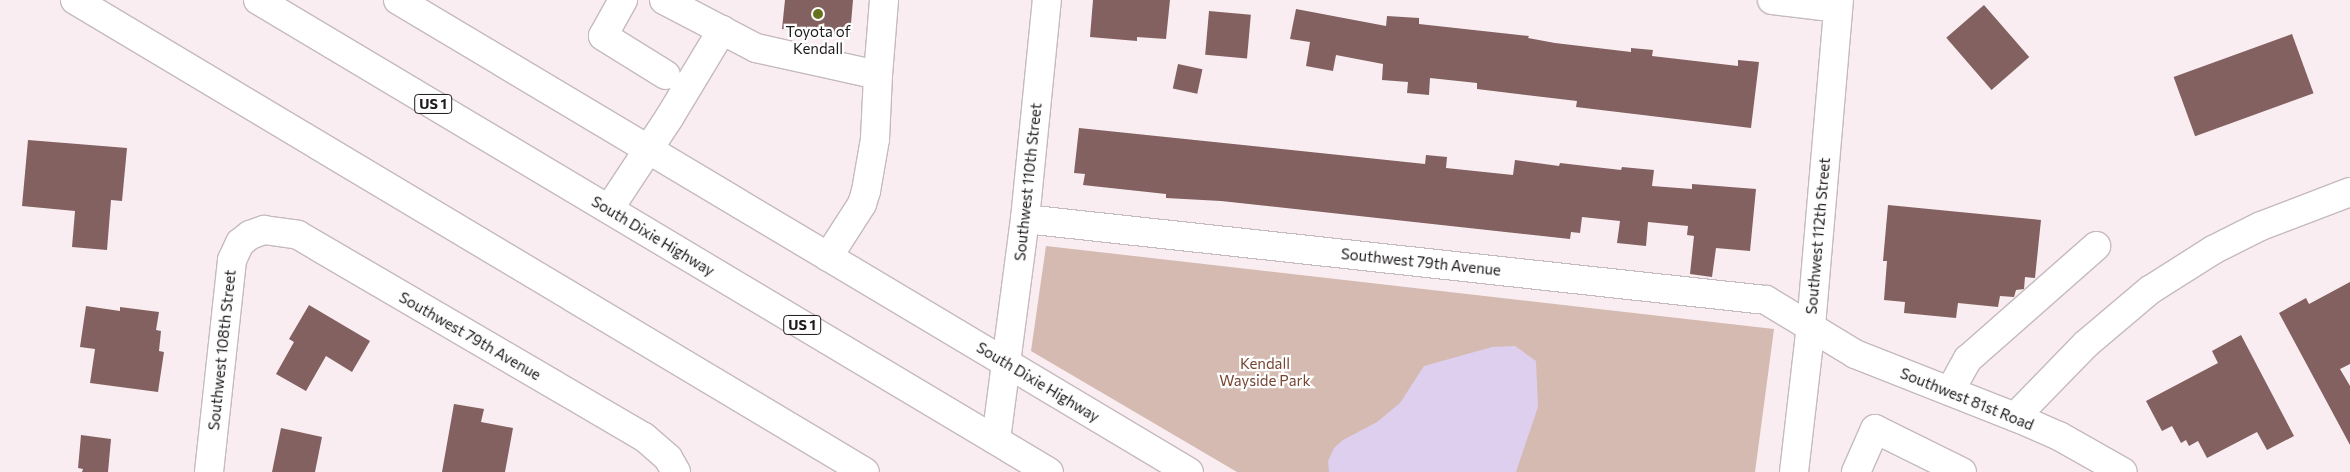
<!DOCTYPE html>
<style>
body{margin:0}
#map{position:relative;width:2350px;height:472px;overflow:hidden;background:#f9edf1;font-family:Commissioner,sans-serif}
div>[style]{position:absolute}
.green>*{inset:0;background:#d4bab0}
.water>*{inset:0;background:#ddcfed}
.building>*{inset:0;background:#826160;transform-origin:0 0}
.roads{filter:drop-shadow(1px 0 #c5babe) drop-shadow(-1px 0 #c5babe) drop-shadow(0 1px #c5babe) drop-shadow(0 -1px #c5babe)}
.minor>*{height:28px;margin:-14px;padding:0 14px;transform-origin:14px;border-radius:14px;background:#fff}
.major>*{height:28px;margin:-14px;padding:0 14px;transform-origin:14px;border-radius:14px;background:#fff}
.highway>*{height:28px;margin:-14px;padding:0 14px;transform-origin:14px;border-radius:14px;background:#fff}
.dots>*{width:14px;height:14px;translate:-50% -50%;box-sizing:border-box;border:2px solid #fefefe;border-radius:50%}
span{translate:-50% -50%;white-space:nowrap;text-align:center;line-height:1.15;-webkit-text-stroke:4.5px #fefefe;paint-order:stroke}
.shield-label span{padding:1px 4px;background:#fefefe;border:1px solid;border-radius:4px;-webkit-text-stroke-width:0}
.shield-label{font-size:14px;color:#1e1a1c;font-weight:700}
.poi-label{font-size:15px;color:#1e1a1c}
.street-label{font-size:15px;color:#1e1a1c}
.park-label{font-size:15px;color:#754530}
</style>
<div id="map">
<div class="green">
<i style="clip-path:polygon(1046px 246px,1774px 329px,1755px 472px,1237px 472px,1031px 351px)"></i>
</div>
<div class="water">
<i style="clip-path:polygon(1515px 346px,1536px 361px,1538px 407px,1516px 472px,1329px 472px,1328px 461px,1334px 448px,1343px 440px,1377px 422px,1400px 403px,1424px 366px,1492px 347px)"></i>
</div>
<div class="building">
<i style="clip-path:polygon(785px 0,853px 0,850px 35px,782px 29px)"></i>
<i style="clip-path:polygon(1093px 0,1170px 0,1166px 39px,1137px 37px,1137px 41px,1090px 37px)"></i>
<i style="left:1984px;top:5px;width:69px;height:50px;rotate:49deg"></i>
<i style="clip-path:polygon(1296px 9px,1386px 26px,1387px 16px,1419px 18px,1419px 24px,1529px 36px,1528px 38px,1555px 43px,1631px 52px,1631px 48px,1653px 50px,1652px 56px,1738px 66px,1738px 60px,1759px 62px,1751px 128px,1576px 107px,1577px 101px,1477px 89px,1477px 83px,1430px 78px,1429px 95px,1407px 93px,1408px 82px,1382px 80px,1383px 64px,1336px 55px,1333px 71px,1306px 66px,1310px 42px,1290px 39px)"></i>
<i style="left:1209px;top:11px;width:42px;height:44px;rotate:5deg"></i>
<i style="left:2292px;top:34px;width:63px;height:126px;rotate:70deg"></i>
<i style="left:1178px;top:64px;width:25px;height:25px;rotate:12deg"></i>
<i style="clip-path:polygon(1079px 128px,1425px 164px,1426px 155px,1447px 157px,1446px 168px,1513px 175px,1515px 160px,1559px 166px,1560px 163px,1621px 170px,1622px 167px,1654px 170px,1652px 186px,1692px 189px,1692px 184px,1756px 189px,1750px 251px,1716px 248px,1712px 277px,1690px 274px,1694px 236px,1687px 235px,1688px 226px,1648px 222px,1646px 246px,1617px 243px,1620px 221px,1582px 217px,1580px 233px,1571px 232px,1570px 239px,1221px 201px,1166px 198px,1166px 194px,1083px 185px,1085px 174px,1074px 173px)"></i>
<i style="clip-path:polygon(28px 140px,127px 148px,122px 201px,111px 200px,107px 250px,72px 247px,75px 211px,22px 206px)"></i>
<i style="clip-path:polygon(1888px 205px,2041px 220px,2035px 278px,2025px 277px,2024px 289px,2016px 290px,2014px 297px,2000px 296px,1998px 307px,1958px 303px,1956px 318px,1904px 313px,1905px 302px,1884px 300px,1887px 261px,1883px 261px)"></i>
<i style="clip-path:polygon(2350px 282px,2350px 364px,2340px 369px,2350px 386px,2350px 445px,2279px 313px,2306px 298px,2309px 304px)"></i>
<i style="clip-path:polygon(309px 305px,370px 341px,352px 372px,326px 356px,306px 391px,276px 374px,294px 342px,289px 339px)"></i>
<i style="clip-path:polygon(86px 306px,120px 311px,120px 307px,159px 312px,156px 330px,161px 331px,159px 351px,164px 352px,158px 392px,90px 383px,95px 349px,80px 347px)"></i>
<i style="clip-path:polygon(2241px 335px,2294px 436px,2267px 450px,2257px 432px,2207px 458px,2198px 441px,2189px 446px,2186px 440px,2181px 443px,2172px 426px,2162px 431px,2146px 401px,2218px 363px,2212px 351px)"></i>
<i style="clip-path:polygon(454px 404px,484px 409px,481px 422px,513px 428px,505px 472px,442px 472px)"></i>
<i style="clip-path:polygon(281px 428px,322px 437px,315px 472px,272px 472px)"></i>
<i style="clip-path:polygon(81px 435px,111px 439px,108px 472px,82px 472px,83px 469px,78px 468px)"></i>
</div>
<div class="roads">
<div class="minor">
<i style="left:75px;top:0;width:920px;rotate:30.86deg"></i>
<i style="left:623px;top:0;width:41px;rotate:119.1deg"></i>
<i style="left:603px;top:36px;width:74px;rotate:31.8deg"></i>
<i style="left:664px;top:0;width:104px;rotate:27.6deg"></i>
<i style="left:756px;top:48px;width:125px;rotate:12.5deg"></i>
<i style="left:878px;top:75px;width:75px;rotate:-85.4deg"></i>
<i style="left:1772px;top:0;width:66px;rotate:6.9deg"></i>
<i style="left:609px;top:209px;width:109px;rotate:-56.6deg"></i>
<i style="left:669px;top:118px;width:103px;rotate:-58.9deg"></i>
<i style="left:1025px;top:219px;width:745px;rotate:6.24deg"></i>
<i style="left:1766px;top:300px;width:104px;rotate:31.2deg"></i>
<i style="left:1855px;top:354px;width:177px;rotate:21.5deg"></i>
<i style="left:2020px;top:419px;width:43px;rotate:23.6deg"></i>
<i style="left:2059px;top:436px;width:73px;rotate:29.4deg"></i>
<i style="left:828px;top:257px;width:63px;rotate:-57.3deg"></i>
<i style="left:862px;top:204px;width:14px;rotate:-73deg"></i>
<i style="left:866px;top:191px;width:53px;rotate:-80.2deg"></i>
<i style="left:875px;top:139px;width:64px;rotate:-87.3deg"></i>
<i style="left:1006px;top:363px;width:145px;rotate:-82.5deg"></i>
<i style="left:1025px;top:219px;width:220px;rotate:-84.3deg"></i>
<i style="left:1950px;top:391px;width:37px;rotate:-61deg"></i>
<i style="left:1968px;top:359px;width:171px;rotate:-41.4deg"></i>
<i style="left:2015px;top:417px;width:102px;rotate:-45.8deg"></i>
<i style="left:2086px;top:344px;width:84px;rotate:-40.2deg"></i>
<i style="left:2150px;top:290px;width:75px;rotate:-32.4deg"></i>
<i style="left:2213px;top:250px;width:54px;rotate:-26.6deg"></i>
<i style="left:2261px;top:226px;width:95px;rotate:-20.9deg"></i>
<i style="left:209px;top:472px;width:213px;rotate:-83.8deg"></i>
<i style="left:232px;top:260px;width:19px;rotate:-65deg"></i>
<i style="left:240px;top:243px;width:13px;rotate:-39deg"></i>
<i style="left:250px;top:235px;width:15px;rotate:-20deg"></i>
<i style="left:264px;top:230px;width:34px;rotate:8deg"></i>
<i style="left:298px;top:235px;width:401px;rotate:30.3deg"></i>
<i style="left:644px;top:437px;width:32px;rotate:41deg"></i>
<i style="left:668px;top:458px;width:16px;rotate:60deg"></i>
<i style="left:1856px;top:472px;width:47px;rotate:-66.2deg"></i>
<i style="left:1875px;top:429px;width:97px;rotate:26.3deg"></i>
</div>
<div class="major">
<i style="left:1794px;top:472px;width:147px;rotate:-83.4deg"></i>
<i style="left:1811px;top:326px;width:327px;rotate:-85.1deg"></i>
</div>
<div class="highway">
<i style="left:258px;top:0;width:921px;rotate:30.83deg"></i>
<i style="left:398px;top:0;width:921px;rotate:30.83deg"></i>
<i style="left:996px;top:440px;width:78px;rotate:-82.6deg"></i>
</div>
</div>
<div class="dots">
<i style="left:818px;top:14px;background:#66731e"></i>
</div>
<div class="shield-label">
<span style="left:433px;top:104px">US 1</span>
<span style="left:802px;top:325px">US 1</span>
</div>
<div class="poi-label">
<span style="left:818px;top:40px">Toyota of<br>Kendall</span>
</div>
<div class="street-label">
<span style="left:1028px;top:182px;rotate:-84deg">Southwest 110th Street</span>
<span style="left:653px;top:236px;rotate:31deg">South Dixie Highway</span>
<span style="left:1818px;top:236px;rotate:-85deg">Southwest 112th Street</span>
<span style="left:1421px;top:262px;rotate:6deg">Southwest 79th Avenue</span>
<span style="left:470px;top:336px;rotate:30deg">Southwest 79th Avenue</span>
<span style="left:222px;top:350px;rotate:-84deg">Southwest 108th Street</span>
<span style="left:1038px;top:382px;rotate:31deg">South Dixie Highway</span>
<span style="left:1967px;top:399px;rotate:22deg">Southwest 81st Road</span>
</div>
<div class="park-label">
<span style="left:1265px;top:372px">Kendall<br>Wayside Park</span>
</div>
</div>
